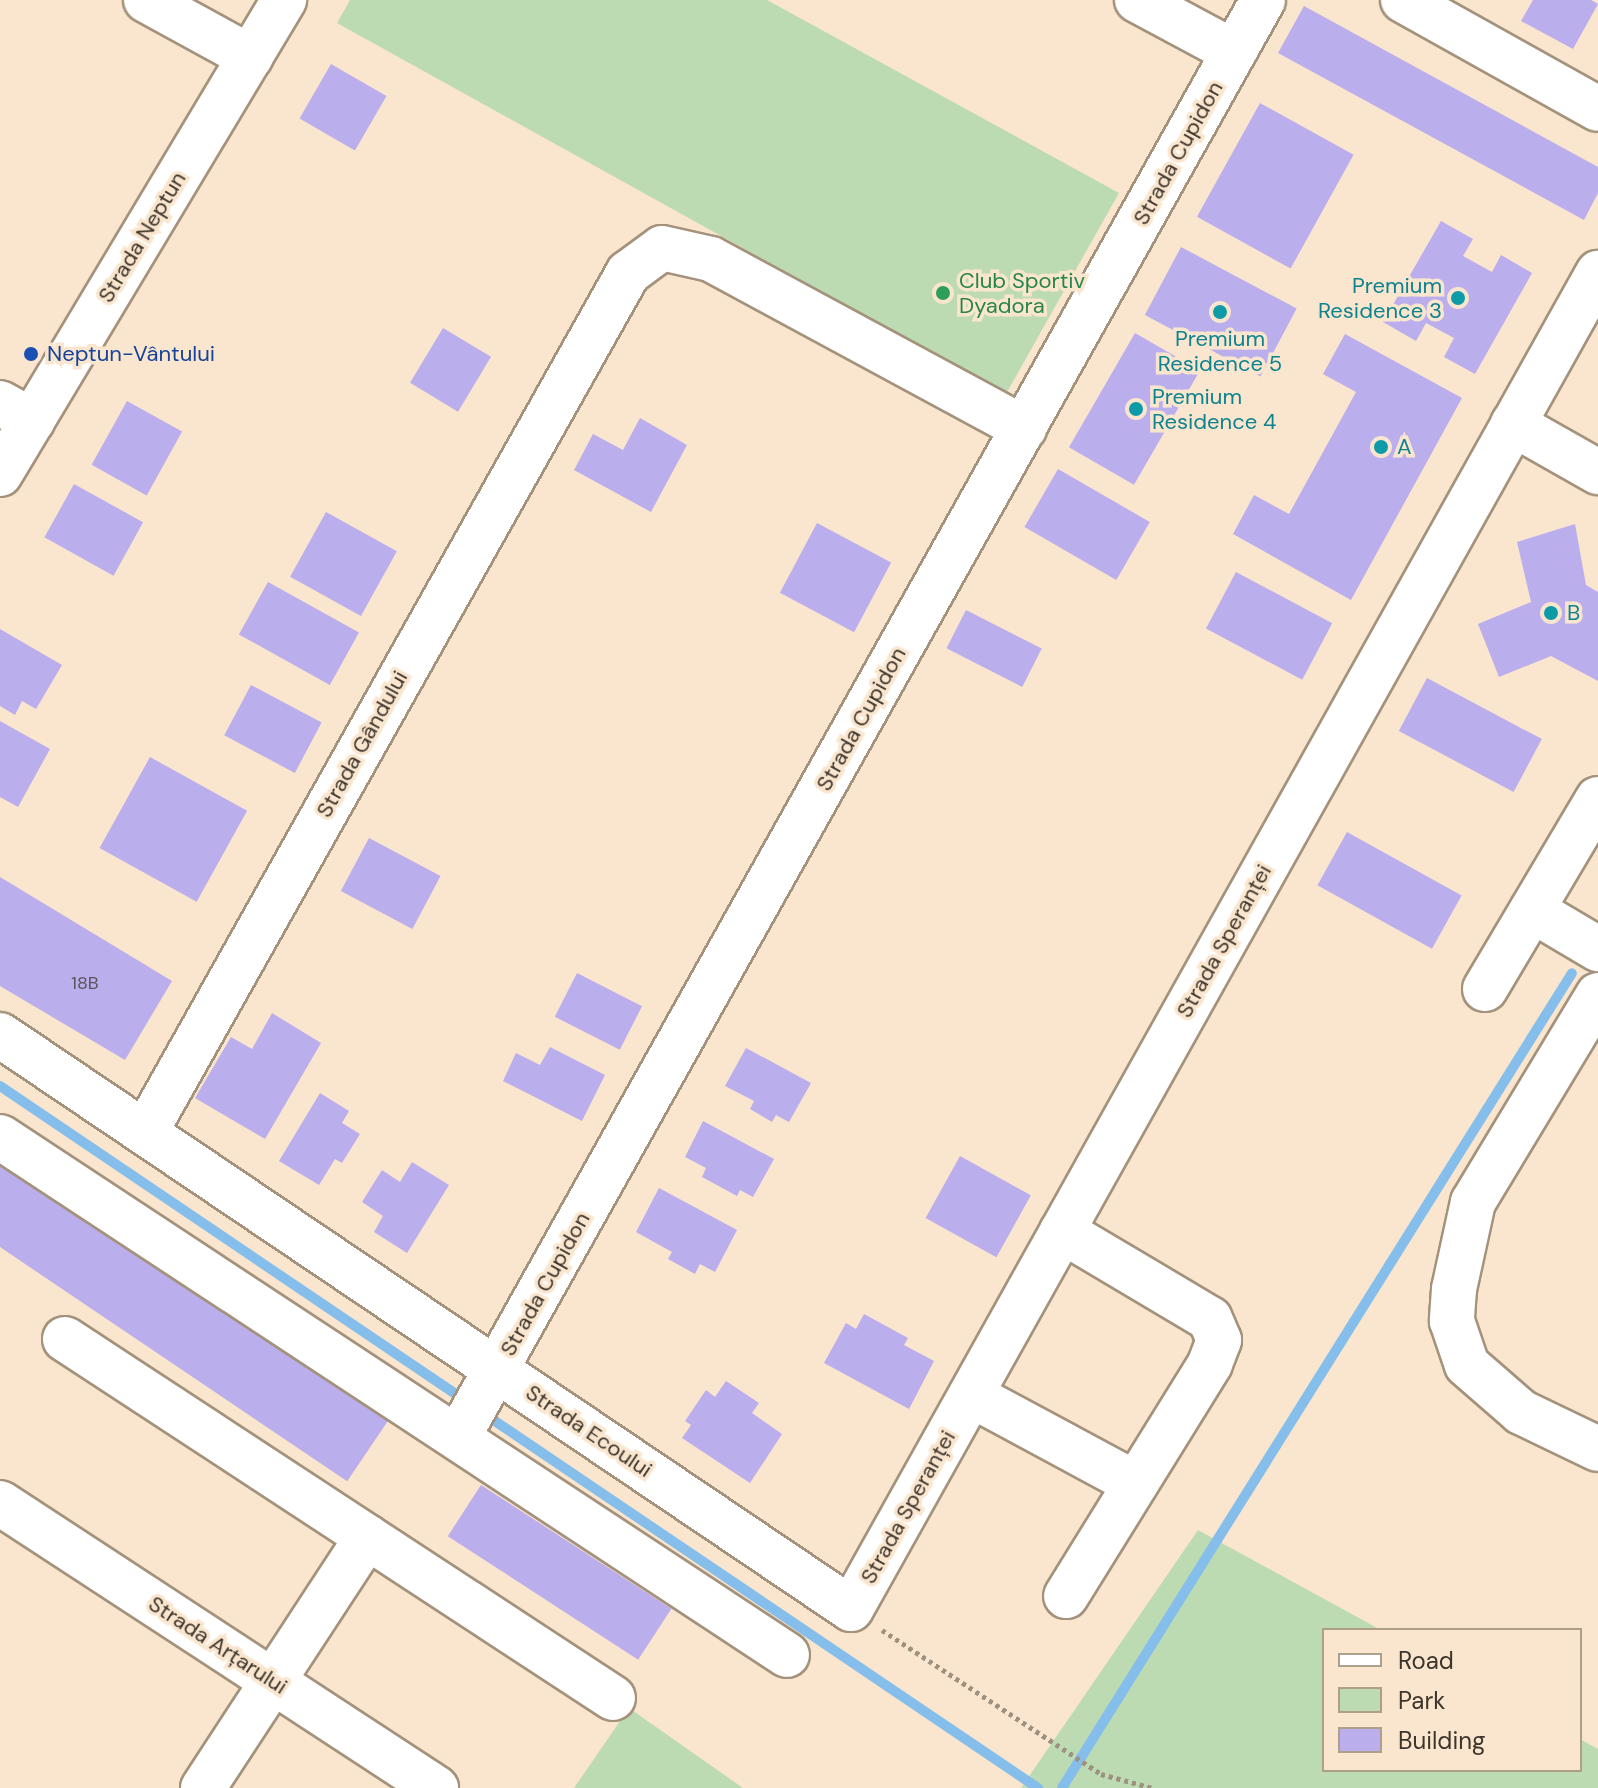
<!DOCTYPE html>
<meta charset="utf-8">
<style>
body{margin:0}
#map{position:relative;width:1598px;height:1788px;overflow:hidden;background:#fae6ce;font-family:"DM Sans",sans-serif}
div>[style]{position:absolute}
.green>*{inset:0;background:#bddbb3}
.stream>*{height:10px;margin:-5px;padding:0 5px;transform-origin:5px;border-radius:5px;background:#85beeb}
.building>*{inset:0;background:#baaeec;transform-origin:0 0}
.path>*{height:5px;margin-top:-2.5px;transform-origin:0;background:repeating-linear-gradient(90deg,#9f9180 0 4px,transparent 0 8px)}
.roads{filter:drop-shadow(2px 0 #a4927c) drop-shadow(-2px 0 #a4927c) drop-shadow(0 2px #a4927c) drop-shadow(0 -2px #a4927c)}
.minor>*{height:44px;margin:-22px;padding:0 22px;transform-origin:22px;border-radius:22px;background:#fff}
.dots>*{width:22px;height:22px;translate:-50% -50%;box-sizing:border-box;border:4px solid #fae6ce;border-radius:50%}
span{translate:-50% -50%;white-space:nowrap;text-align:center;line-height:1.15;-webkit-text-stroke:7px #fae6ce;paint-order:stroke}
.number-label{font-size:18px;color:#5c535c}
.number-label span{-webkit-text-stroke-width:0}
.street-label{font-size:22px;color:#3d352c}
.leisure-label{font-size:22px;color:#27864d}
.left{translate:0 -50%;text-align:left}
.culture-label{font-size:22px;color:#0d838f}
.right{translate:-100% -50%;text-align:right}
.transit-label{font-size:22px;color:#164399}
.legend{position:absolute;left:1322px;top:1628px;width:260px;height:144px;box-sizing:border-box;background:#fae6ce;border:2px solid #ae9f8d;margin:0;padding:10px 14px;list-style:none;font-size:24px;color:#3d352c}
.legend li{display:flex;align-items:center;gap:16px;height:40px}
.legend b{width:40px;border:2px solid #ae9f8d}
</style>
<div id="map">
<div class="green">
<i style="clip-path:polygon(350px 0,767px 0,1119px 193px,1006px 394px,337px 23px)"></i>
<i style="clip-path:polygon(1198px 1530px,1381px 1630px,1324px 1630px,1324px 1770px,1580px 1770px,1580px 1739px,1598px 1749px,1598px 1788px,1021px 1788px)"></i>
<i style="clip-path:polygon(629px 1708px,743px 1788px,574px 1788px)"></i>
</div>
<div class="stream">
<i style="left:0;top:1086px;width:562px;rotate:34.06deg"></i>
<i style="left:483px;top:1413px;width:670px;rotate:34.05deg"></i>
<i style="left:1062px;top:1788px;width:961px;rotate:-57.96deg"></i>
</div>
<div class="building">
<i style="clip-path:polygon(1533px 0,1591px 0,1598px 4px,1573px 49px,1521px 21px)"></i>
<i style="clip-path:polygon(1304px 6px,1598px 167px,1598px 193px,1584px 220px,1278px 53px)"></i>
<i style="left:331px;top:64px;width:64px;height:63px;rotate:30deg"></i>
<i style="left:1260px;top:103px;width:107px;height:130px;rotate:29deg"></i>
<i style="clip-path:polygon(1441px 221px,1473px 239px,1463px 256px,1492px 272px,1501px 255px,1532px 273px,1475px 374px,1444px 357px,1454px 338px,1426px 323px,1416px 341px,1383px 322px)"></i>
<i style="left:1181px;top:247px;width:131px;height:77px;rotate:28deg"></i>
<i style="left:443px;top:328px;width:56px;height:64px;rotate:31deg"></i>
<i style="left:1135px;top:333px;width:75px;height:132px;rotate:30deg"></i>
<i style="clip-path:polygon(1345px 334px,1462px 398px,1351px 600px,1233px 534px,1254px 495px,1289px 514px,1356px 392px,1323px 374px)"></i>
<i style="left:127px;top:401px;width:63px;height:73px;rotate:29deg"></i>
<i style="clip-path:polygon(640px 418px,687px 445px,651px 512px,574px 470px,593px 434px,623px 450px)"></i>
<i style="left:1058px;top:469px;width:106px;height:67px;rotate:30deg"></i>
<i style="left:74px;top:484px;width:79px;height:61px;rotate:29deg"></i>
<i style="left:326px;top:512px;width:81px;height:74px;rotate:29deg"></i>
<i style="left:817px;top:523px;width:84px;height:79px;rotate:28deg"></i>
<i style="clip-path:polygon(1575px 524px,1586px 585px,1598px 592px,1598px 681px,1551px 656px,1499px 677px,1478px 624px,1531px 602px,1517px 542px)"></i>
<i style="left:1236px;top:572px;width:109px;height:64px;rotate:28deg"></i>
<i style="left:268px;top:582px;width:104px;height:60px;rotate:29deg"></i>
<i style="left:966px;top:610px;width:85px;height:43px;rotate:27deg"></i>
<i style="clip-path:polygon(0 629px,62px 665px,36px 709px,22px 701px,15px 715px,0 706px)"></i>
<i style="left:1427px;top:678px;width:130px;height:60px;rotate:28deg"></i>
<i style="left:251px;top:685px;width:80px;height:57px;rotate:28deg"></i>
<i style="clip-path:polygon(0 721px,50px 749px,18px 807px,0 797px)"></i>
<i style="left:150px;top:757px;width:111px;height:104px;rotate:29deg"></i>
<i style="left:1347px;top:832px;width:131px;height:61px;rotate:29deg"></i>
<i style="left:369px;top:838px;width:81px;height:60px;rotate:28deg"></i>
<i style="clip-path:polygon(0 877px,172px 981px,125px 1060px,0 986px)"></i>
<i style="left:577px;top:973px;width:73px;height:49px;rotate:27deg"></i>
<i style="clip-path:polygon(272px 1013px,321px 1043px,265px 1139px,195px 1098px,231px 1037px,252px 1049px)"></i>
<i style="clip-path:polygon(550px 1047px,605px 1075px,582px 1121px,503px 1081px,516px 1053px,540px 1065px)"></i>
<i style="clip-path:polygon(746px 1048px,811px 1083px,789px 1122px,776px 1115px,772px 1122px,750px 1109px,754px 1101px,725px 1086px)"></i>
<i style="clip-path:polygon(320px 1093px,349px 1111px,342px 1123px,360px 1134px,342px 1163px,335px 1159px,319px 1185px,279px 1161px)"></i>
<i style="clip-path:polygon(703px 1121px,774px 1159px,753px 1197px,740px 1190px,737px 1196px,702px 1177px,706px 1168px,685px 1157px)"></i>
<i style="left:960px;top:1156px;width:81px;height:71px;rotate:29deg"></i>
<i style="left:0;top:1159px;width:468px;height:73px;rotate:34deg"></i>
<i style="clip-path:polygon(412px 1162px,449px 1185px,407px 1253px,374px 1232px,383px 1216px,362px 1202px,382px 1170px,400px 1182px)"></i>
<i style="clip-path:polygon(659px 1188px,737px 1230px,715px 1272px,700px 1264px,695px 1274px,668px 1259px,672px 1252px,636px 1232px)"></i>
<i style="clip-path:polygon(864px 1314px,908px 1338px,904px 1345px,934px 1361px,909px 1409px,824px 1363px,846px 1323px,856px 1329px)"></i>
<i style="clip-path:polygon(726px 1381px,759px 1403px,752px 1413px,782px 1434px,750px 1483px,682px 1438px,691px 1425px,685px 1421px,706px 1390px,715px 1397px)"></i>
<i style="left:481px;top:1485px;width:227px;height:61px;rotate:33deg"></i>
</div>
<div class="path">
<i style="left:882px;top:1630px;width:262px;rotate:33.3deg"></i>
<i style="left:1101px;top:1774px;width:54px;rotate:15.1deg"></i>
</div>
<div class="roads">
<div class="minor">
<i style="left:146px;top:0;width:119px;rotate:28.7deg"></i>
<i style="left:1137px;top:0;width:110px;rotate:28.2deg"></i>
<i style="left:1403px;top:0;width:223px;rotate:29.2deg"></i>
<i style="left:0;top:403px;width:37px;rotate:29deg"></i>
<i style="left:1513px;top:424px;width:98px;rotate:29.5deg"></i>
<i style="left:0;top:474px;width:553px;rotate:-59.07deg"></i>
<i style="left:1532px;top:910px;width:77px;rotate:30.6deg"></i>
<i style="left:1485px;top:989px;width:221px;rotate:-59.3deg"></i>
<i style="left:1598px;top:995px;width:242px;rotate:121.1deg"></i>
<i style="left:1473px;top:1202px;width:89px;rotate:102.3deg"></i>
<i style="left:1454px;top:1289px;width:32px;rotate:94deg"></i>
<i style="left:1452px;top:1321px;width:46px;rotate:71.2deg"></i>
<i style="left:1467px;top:1365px;width:72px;rotate:41deg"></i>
<i style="left:1521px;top:1412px;width:85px;rotate:25.7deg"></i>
<i style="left:0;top:1035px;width:1026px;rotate:34deg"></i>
<i style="left:851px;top:1609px;width:1531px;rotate:-60.79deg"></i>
<i style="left:146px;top:1131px;width:984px;rotate:-60.67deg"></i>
<i style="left:628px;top:273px;width:42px;rotate:-36.3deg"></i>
<i style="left:662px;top:248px;width:50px;rotate:12.7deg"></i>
<i style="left:711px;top:259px;width:356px;rotate:28.4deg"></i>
<i style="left:0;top:1137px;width:942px;rotate:33.35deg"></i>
<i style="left:1062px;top:1231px;width:172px;rotate:30.7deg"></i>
<i style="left:1210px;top:1319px;width:23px;rotate:67deg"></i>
<i style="left:1219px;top:1340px;width:26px;rotate:111deg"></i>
<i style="left:1210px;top:1364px;width:273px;rotate:121.8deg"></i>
<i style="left:65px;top:1339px;width:655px;rotate:33.23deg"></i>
<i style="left:971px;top:1395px;width:187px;rotate:28.3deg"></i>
<i style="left:458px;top:1437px;width:1647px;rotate:-60.74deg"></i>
<i style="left:0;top:1503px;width:521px;rotate:33.17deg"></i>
<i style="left:203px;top:1788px;width:300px;rotate:-56.8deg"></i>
</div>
</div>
<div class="dots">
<i style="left:943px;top:293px;background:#2e9e5b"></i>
<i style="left:1458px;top:298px;background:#0f9aa8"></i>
<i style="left:1220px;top:312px;background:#0f9aa8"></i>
<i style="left:31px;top:354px;background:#1a4fb4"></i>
<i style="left:1136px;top:409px;background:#0f9aa8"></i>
<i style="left:1381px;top:447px;background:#0f9aa8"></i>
<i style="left:1551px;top:613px;background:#0f9aa8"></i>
</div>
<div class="number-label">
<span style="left:85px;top:983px">18B</span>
</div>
<div class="street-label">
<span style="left:1178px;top:153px;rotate:-61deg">Strada Cupidon</span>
<span style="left:142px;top:237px;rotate:-59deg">Strada Neptun</span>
<span style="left:861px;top:719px;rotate:-61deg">Strada Cupidon</span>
<span style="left:362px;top:744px;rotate:-61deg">Strada Gândului</span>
<span style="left:1224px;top:941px;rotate:-61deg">Strada Speranței</span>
<span style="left:545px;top:1284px;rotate:-61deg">Strada Cupidon</span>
<span style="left:589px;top:1431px;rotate:34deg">Strada Ecoului</span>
<span style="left:908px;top:1507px;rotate:-61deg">Strada Speranței</span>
<span style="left:218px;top:1645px;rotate:33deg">Strada Arțarului</span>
</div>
<div class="leisure-label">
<span class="left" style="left:959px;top:293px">Club Sportiv<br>Dyadora</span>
</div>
<div class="culture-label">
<span class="right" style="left:1442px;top:298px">Premium<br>Residence 3</span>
<span style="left:1220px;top:351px">Premium<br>Residence 5</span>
<span class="left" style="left:1152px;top:409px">Premium<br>Residence 4</span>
<span class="left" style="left:1397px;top:447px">A</span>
<span class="left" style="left:1567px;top:613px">B</span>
</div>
<div class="transit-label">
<span class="left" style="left:47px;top:354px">Neptun-Vântului</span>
</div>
<ul class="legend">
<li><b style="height:10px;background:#fff"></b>Road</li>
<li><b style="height:22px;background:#bddbb3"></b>Park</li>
<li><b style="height:22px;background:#baaeec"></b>Building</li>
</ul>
</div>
